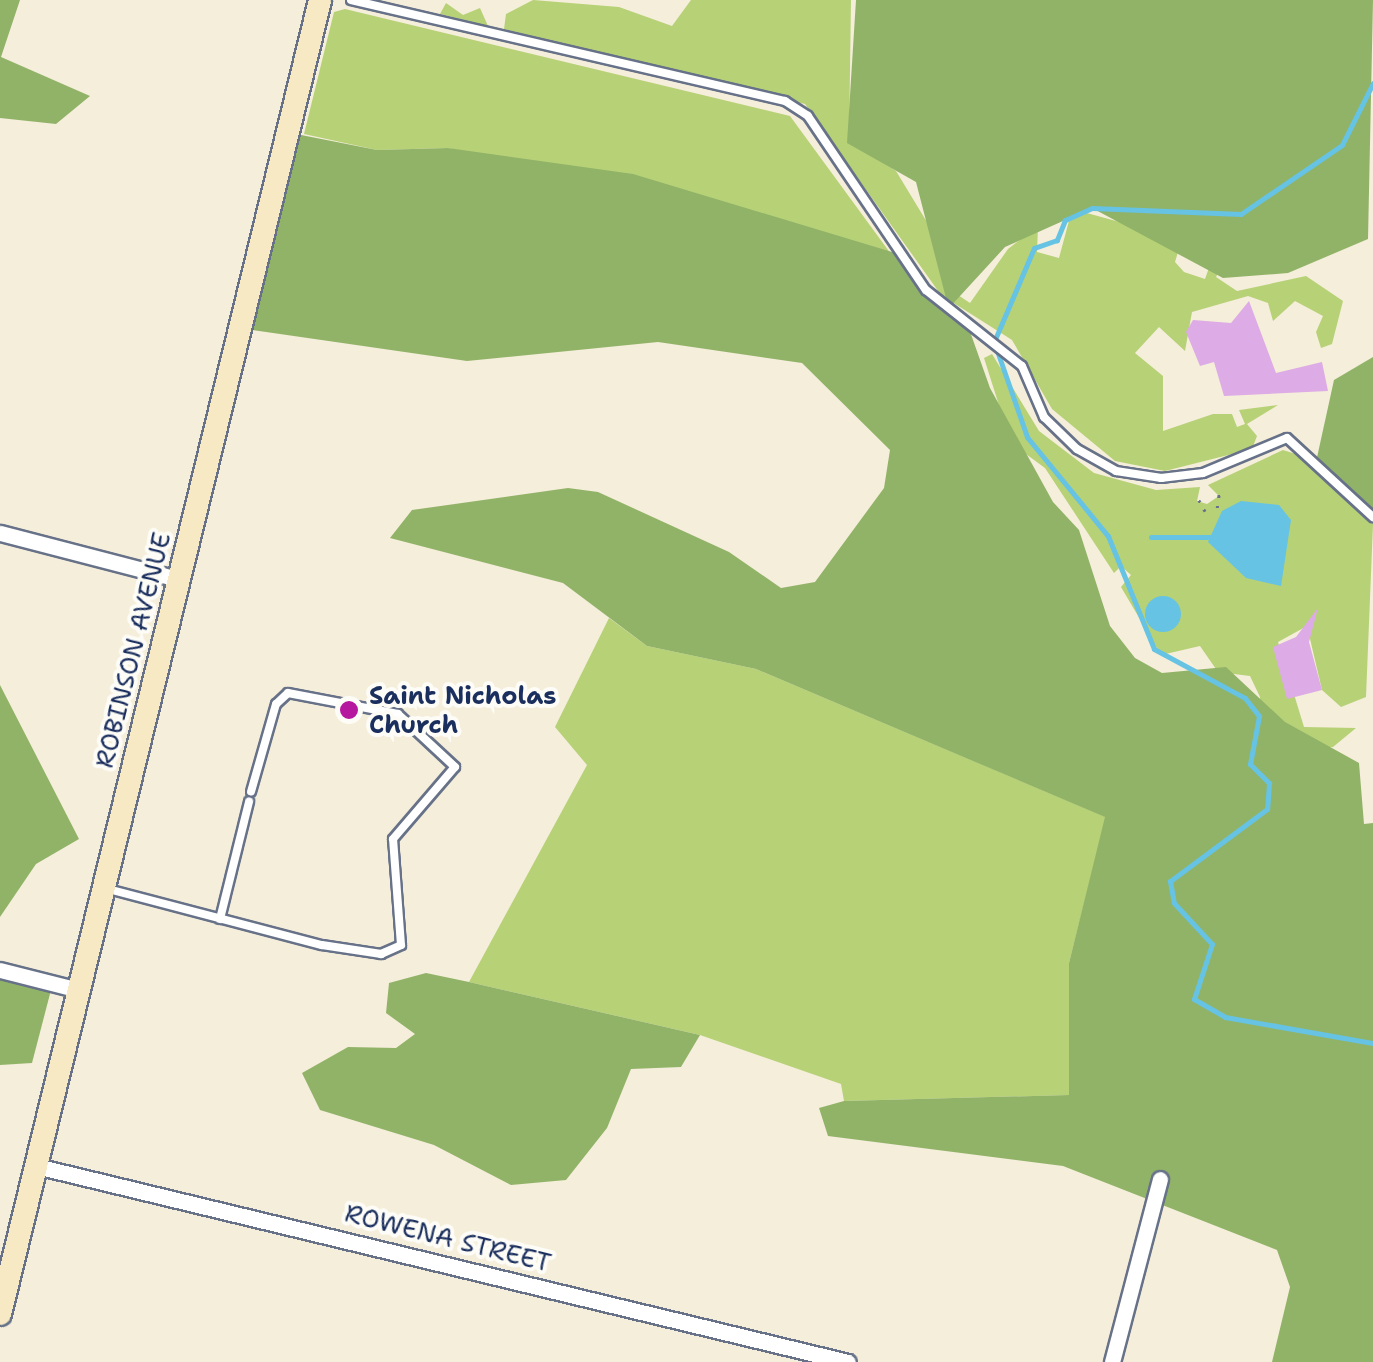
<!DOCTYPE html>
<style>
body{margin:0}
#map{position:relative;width:1373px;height:1362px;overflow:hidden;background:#f5eeda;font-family:"Shantell Sans",sans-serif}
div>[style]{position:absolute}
.green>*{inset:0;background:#b7d177}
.forest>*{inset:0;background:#91b368}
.water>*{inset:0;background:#66c3e4}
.round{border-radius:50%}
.stream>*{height:5px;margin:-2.5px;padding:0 2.5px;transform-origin:2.5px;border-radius:2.5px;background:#66c3e4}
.building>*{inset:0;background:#ddabe5}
.path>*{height:2.5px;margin-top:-1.25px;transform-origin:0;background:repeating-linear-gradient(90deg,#677289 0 2.5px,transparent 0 10.5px)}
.roads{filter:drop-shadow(2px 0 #677289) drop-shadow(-2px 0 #677289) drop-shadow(0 2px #677289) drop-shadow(0 -2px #677289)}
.lane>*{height:8px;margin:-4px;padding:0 4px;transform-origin:4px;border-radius:4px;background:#fff}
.street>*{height:15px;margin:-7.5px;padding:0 7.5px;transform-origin:7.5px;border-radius:7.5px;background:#fff}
.secondary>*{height:22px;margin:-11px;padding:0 11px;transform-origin:11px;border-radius:11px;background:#f6e9c3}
.dots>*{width:28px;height:28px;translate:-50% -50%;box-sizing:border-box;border:5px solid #fdfcf7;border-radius:50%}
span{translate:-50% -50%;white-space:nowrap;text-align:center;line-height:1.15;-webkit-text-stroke:8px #fdfcf7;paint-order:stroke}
.street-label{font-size:25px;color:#1b2f5e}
.poi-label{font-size:25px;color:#1b2f5e;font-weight:700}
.left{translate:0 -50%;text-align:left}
</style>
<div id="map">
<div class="green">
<i style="clip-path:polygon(533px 0,619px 7px,672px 26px,691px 0,851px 0,849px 140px,896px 171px,936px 237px,955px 293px,970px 303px,1008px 249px,1038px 226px,1037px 252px,1059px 258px,1070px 217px,1083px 212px,1182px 239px,1175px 262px,1184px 272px,1205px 279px,1210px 265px,1222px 265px,1216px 277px,1237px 291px,1306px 276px,1343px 301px,1332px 344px,1321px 348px,1316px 332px,1323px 316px,1295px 301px,1273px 321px,1268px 303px,1248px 296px,1192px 312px,1185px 351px,1159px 327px,1135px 353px,1163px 376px,1163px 431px,1213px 414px,1232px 414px,1237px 427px,1245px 424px,1239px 410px,1278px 405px,1247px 424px,1257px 436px,1252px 449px,1165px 471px,1115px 461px,1052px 409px,1012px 340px,941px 295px,805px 104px,504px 29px,506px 14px)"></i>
<i style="clip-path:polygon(446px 3px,463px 15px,480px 8px,488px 26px,440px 14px)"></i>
<i style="clip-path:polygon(345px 9px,790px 116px,899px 265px,448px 148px,377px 150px,304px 134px,334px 12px)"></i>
<i style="clip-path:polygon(992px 354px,1039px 431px,1094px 473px,1156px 490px,1200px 487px,1197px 501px,1207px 504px,1219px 496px,1208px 485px,1283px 450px,1302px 456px,1373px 524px,1366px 697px,1341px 707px,1322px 690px,1307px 626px,1278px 642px,1304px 727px,1356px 728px,1333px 747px,1259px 754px,1260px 697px,1250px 676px,1218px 672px,1200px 646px,1161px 655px,1121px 587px,1131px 575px,1121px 566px,1114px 573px,1045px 468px,1011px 443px,984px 358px)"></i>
<i style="clip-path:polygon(609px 618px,647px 646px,756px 669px,1106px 817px,1069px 963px,1069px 1095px,844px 1101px,841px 1084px,700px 1035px,469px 982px,587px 765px,555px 727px)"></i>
</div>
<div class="forest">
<i style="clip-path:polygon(0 0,20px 0,1px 57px,90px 96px,56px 124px,0 118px)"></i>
<i style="clip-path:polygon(856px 0,1373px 0,1368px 239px,1288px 273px,1223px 278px,1092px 208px,1005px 247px,949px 308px,967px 323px,990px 388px,1053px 502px,1079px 530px,1110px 626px,1135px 658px,1162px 673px,1226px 667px,1285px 722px,1359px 763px,1364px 824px,1373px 823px,1373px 1362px,1272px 1362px,1290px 1287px,1277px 1250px,1063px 1166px,828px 1136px,819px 1108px,844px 1101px,1069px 1095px,1069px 963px,1105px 817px,756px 669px,647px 646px,563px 583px,390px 538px,412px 510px,568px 488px,598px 492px,729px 552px,781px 588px,815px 582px,884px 488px,890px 450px,802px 363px,658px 342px,467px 361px,238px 328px,286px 132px,377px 150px,448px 148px,633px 174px,902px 255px,948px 306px,916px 182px,847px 143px)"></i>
<i style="clip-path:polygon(1373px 357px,1373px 517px,1316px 462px,1334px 380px)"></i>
<i style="clip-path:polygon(0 685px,79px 839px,36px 864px,0 917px)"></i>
<i style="clip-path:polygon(426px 973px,469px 982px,700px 1035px,681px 1067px,631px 1069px,607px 1128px,566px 1180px,511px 1185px,434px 1145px,320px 1110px,302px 1073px,348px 1047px,396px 1048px,415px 1034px,386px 1013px,389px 983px)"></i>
<i style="clip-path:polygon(0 978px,51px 990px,32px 1063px,0 1065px)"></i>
</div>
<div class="water">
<i style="clip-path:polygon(1241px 501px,1279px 505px,1291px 520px,1281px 586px,1246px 578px,1208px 542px,1222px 511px)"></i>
<i class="round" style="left:1145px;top:596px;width:36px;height:36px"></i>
</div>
<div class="stream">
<i style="left:1373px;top:83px;width:69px;rotate:116.6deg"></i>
<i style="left:1342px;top:145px;width:122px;rotate:145.7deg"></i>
<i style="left:1241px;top:214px;width:149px;rotate:-177.7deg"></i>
<i style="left:1092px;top:208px;width:30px;rotate:156deg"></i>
<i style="left:1065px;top:220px;width:22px;rotate:112deg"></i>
<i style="left:1057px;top:240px;width:24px;rotate:161deg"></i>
<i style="left:1034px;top:248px;width:102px;rotate:113.1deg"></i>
<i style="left:994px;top:342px;width:101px;rotate:70.8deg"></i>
<i style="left:1027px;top:437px;width:128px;rotate:50.7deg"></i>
<i style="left:1108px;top:536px;width:122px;rotate:67.8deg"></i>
<i style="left:1154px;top:649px;width:103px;rotate:28.3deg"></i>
<i style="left:1245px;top:698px;width:23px;rotate:52deg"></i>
<i style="left:1259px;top:716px;width:49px;rotate:100.6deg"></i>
<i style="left:1250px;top:764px;width:27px;rotate:45deg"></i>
<i style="left:1269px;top:783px;width:26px;rotate:94deg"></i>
<i style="left:1267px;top:809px;width:121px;rotate:143.4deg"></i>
<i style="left:1170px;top:881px;width:22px;rotate:80deg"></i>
<i style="left:1174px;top:903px;width:56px;rotate:47.2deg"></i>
<i style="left:1212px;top:944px;width:58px;rotate:108.1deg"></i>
<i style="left:1194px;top:999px;width:36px;rotate:30deg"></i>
<i style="left:1225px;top:1017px;width:150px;rotate:10deg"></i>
<i style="left:1151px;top:537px;width:59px"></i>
</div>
<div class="building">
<i style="clip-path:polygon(1249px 301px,1276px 373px,1322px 362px,1328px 391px,1224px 396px,1214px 362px,1200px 366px,1186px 332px,1193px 320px,1231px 323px)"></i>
<i style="clip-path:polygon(1318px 608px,1309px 642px,1322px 690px,1287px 699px,1273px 647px,1296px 637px)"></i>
</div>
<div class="path">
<i style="left:1199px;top:500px;width:13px;rotate:61deg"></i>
<i style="left:1217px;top:508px;width:14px;rotate:-82deg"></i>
</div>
<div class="roads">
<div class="lane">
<i style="left:351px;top:0;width:446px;rotate:13.1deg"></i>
<i style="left:785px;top:101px;width:27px;rotate:33deg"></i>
<i style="left:808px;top:116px;width:210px;rotate:55.9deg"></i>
<i style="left:926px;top:290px;width:122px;rotate:38.4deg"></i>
<i style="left:1022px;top:366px;width:56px;rotate:66.7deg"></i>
<i style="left:1044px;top:417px;width:46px;rotate:44.1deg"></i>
<i style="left:1077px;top:449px;width:45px;rotate:29.4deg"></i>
<i style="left:1116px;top:471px;width:46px;rotate:8.8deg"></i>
<i style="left:1161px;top:478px;width:42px;rotate:-6.8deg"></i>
<i style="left:1203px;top:473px;width:91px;rotate:-22.6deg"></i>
<i style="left:1287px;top:438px;width:117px;rotate:42.6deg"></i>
<i style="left:108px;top:889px;width:221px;rotate:14.7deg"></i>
<i style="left:322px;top:945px;width:60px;rotate:8.7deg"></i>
<i style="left:381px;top:954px;width:22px;rotate:-24deg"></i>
<i style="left:401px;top:945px;width:106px;rotate:-94.3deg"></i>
<i style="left:393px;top:839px;width:95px;rotate:-49.3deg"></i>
<i style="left:455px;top:767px;width:78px;rotate:-137.1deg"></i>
<i style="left:398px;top:714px;width:112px;rotate:-169.2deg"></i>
<i style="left:288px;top:693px;width:16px;rotate:137deg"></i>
<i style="left:276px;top:704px;width:91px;rotate:105.9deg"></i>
<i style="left:220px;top:919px;width:121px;rotate:-76.1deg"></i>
</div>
<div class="street">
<i style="left:0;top:533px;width:184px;rotate:14.5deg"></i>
<i style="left:0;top:970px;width:81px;rotate:14.2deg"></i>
<i style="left:36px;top:1166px;width:835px;rotate:13.57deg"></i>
<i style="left:1112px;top:1362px;width:189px;rotate:-75.3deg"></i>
</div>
<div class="secondary">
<i style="left:0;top:1314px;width:1352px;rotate:-76.31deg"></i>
</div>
</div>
<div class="dots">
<i style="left:349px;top:710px;background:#b5179e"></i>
</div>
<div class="street-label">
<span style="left:133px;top:650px;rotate:-76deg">ROBINSON AVENUE</span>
<span style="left:448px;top:1238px;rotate:14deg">ROWENA STREET</span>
</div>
<div class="poi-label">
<span class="left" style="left:369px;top:710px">Saint Nicholas<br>Church</span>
</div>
</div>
